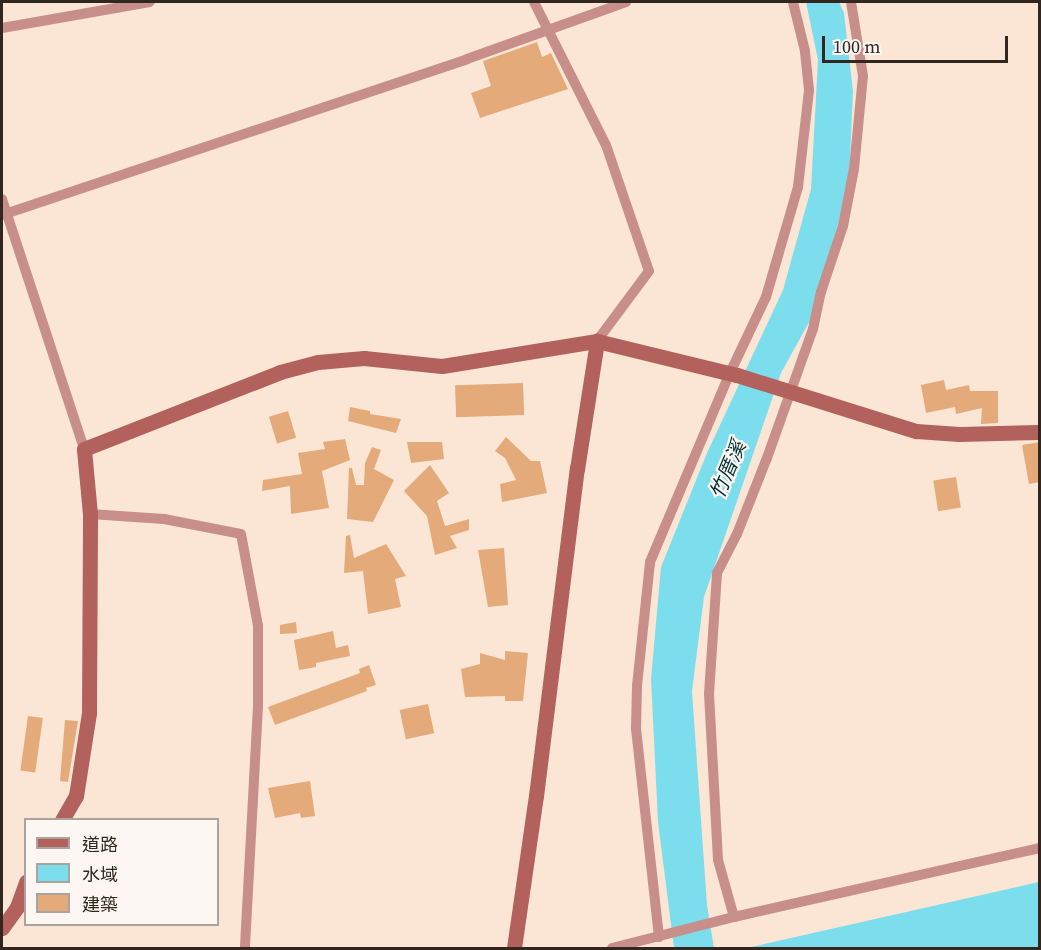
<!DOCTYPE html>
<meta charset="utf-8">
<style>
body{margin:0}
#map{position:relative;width:1041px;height:950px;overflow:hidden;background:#fbe6d6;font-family:"Source Serif 4","Noto Sans TC",serif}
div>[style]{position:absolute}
.water>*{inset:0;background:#7cdeec}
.building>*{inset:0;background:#e5aa79;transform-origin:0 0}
.street>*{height:10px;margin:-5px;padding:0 5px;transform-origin:5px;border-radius:5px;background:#c88f8a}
.secondary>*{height:15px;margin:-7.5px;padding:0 7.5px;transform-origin:7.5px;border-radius:7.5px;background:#b2615c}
span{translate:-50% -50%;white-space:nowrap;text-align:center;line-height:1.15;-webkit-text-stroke:4.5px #fcf7f2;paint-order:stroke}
.water-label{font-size:20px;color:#003137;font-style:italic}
.frame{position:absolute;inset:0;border:3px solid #31271f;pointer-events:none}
.legend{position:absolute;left:24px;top:818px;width:195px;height:108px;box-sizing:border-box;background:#fcf7f2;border:2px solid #aba49e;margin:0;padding:8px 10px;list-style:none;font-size:18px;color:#31271f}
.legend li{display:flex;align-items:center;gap:12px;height:30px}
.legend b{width:30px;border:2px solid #aba49e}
.scale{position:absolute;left:822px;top:36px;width:186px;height:27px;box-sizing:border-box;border:3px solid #31271f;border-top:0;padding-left:8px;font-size:18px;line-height:21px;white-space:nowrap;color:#31271f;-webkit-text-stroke:4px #fcf7f2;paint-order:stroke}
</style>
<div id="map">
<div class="water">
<i style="clip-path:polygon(806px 2px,839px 2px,844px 13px,853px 91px,849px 184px,813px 315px,781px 373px,704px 597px,692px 691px,707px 905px,714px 948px,674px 948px,658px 822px,651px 679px,661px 567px,707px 453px,783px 290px,811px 189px,818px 60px)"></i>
<i style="clip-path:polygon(1039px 882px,1039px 948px,747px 948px)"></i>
</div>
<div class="building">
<i style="clip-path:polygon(537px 42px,542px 57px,551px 53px,568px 89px,480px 118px,471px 93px,491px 86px,483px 61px)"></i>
<i style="clip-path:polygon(944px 380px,946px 390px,969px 385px,970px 391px,998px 391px,998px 423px,981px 424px,982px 408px,956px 414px,955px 407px,926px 413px,921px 385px)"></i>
<i style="left:523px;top:383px;width:32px;height:68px;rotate:88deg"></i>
<i style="clip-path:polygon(350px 407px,370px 411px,370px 414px,401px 419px,396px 433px,348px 421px)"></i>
<i style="left:288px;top:411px;width:28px;height:20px;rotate:73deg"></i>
<i style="clip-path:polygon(506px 437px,531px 461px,540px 461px,547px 493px,502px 502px,500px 484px,516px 480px,505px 458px,495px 451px)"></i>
<i style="clip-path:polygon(345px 439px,350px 460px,322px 471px,329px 508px,291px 514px,290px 486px,262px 491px,263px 480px,302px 474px,298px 453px,325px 449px,323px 442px)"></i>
<i style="clip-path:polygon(407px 442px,442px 442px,444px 459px,411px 463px)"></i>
<i style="clip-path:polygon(1040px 442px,1040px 482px,1029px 484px,1022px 445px)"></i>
<i style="clip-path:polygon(372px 447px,381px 450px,374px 469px,394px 480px,373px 522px,347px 519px,349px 468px,352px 468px,356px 485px,364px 485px,365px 463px)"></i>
<i style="clip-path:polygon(430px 465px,449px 493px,437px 501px,445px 526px,469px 519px,469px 530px,450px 536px,457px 548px,435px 555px,427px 516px,404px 491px)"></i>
<i style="left:956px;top:477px;width:31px;height:23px;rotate:81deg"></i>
<i style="clip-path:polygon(350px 535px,354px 558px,386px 544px,406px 576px,395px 579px,401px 607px,368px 614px,363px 571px,344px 573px,346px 536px)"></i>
<i style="clip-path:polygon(504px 548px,508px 605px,488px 607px,478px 550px)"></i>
<i style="clip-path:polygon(296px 622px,297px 633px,280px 634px,280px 625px)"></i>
<i style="clip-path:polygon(333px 631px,336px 648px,348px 645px,350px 656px,316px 663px,316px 667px,299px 670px,294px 640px)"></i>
<i style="clip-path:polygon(505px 651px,528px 653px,523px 701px,505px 701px,505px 696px,465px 697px,461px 669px,480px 664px,480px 653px,505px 660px)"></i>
<i style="clip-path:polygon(369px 665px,376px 685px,366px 688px,367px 691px,275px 725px,268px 707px,360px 673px,359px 669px)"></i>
<i style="left:428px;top:704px;width:30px;height:29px;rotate:78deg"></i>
<i style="left:28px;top:716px;width:15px;height:55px;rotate:8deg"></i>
<i style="clip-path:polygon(65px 720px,78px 721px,68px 782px,60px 781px)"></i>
<i style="clip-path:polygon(310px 781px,315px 816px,301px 818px,300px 813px,275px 818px,268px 788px)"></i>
</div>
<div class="street">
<i style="left:534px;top:2px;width:160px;rotate:63.3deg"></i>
<i style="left:606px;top:145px;width:133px;rotate:71.2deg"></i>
<i style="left:649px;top:271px;width:87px;rotate:126.6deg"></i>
<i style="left:2px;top:28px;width:150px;rotate:-10deg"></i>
<i style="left:2px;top:199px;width:263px;rotate:71.8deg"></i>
<i style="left:2px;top:215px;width:490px;rotate:-18.5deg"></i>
<i style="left:467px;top:59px;width:169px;rotate:-19.7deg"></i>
<i style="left:90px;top:514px;width:74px;rotate:3.9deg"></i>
<i style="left:164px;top:519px;width:78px;rotate:11deg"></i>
<i style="left:241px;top:534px;width:94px;rotate:79.5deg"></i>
<i style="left:258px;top:626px;width:80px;rotate:90deg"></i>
<i style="left:258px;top:706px;width:242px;rotate:93.1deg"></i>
<i style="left:734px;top:917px;width:59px;rotate:-105.7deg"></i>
<i style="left:718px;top:860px;width:166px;rotate:-93.1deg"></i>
<i style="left:709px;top:694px;width:121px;rotate:-86.2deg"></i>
<i style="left:717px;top:573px;width:44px;rotate:-62.9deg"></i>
<i style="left:737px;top:534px;width:82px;rotate:-68.5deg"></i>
<i style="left:767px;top:458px;width:137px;rotate:-70.4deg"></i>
<i style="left:813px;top:329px;width:38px;rotate:-78deg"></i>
<i style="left:821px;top:292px;width:70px;rotate:-71.6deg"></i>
<i style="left:843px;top:226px;width:58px;rotate:-79.1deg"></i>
<i style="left:854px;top:169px;width:93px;rotate:-84.5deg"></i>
<i style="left:863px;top:76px;width:75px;rotate:-99.2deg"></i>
<i style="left:659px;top:937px;width:209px;rotate:-96.3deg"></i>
<i style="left:636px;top:729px;width:43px;rotate:-88.7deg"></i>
<i style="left:637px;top:686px;width:125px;rotate:-84deg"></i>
<i style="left:650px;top:562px;width:205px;rotate:-67.1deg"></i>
<i style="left:730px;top:373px;width:84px;rotate:-64.7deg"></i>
<i style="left:766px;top:297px;width:115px;rotate:-73.8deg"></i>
<i style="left:798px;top:187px;width:98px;rotate:-83.5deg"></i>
<i style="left:809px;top:90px;width:39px;rotate:-96deg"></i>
<i style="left:805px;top:51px;width:50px;rotate:-103.8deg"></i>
<i style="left:612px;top:948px;width:126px;rotate:-14.3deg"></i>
<i style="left:734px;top:917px;width:314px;rotate:-12.7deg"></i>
</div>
<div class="secondary">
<i style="left:62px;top:820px;width:28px;rotate:-60deg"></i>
<i style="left:76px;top:796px;width:84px;rotate:-81.1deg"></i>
<i style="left:89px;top:713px;width:199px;rotate:-89.7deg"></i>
<i style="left:90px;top:514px;width:65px;rotate:-95.3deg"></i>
<i style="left:84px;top:449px;width:211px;rotate:-21.4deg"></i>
<i style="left:280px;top:372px;width:39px;rotate:-15deg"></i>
<i style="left:318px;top:362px;width:46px;rotate:-5deg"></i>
<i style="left:364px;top:358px;width:78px;rotate:5.9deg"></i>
<i style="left:442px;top:366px;width:157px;rotate:-9.2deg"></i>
<i style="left:597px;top:341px;width:144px;rotate:13.7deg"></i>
<i style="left:737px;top:375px;width:188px;rotate:17.4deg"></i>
<i style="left:916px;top:431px;width:43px;rotate:4deg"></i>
<i style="left:959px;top:434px;width:81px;rotate:-1.4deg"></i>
<i style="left:2px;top:928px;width:26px;rotate:-54deg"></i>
<i style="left:17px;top:907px;width:27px;rotate:-70deg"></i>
<i style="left:514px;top:948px;width:154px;rotate:-81.8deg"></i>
<i style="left:536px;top:796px;width:330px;rotate:-82.9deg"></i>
<i style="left:577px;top:469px;width:130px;rotate:-81.1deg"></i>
</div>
<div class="water-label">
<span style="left:728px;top:470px;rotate:-67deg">竹厝溪</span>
</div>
<div class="frame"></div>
<ul class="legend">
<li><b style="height:8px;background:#b2615c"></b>道路</li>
<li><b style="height:16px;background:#7cdeec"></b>水域</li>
<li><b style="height:16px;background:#e5aa79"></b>建築</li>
</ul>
<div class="scale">100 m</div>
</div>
